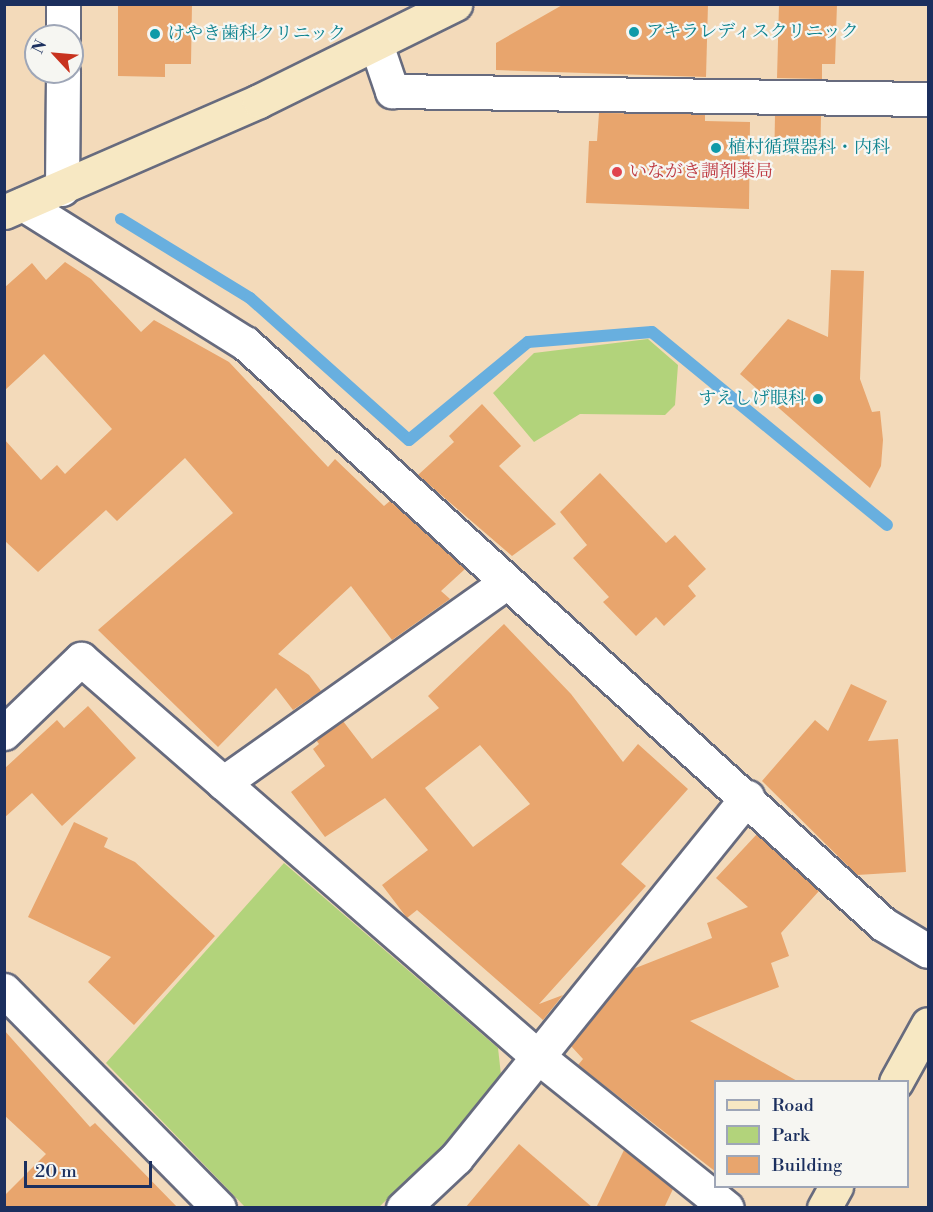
<!DOCTYPE html>
<meta charset="utf-8">
<style>
body{margin:0}
#map{position:relative;width:933px;height:1212px;overflow:hidden;background:#f3daba;font-family:"Libre Bodoni","Noto Serif JP",serif}
div>[style]{position:absolute}
.green>*{inset:0;background:#b2d37b}
.stream>*{height:12px;margin:-6px;padding:0 6px;transform-origin:6px;border-radius:6px;background:#68afdf}
.building>*{inset:0;background:#e8a56d;transform-origin:0 0}
.roads{filter:drop-shadow(2px 0 #676b7e) drop-shadow(-2px 0 #676b7e) drop-shadow(0 2px #676b7e) drop-shadow(0 -2px #676b7e)}
.street>*{height:33px;margin:-16.5px;padding:0 16.5px;transform-origin:16.5px;border-radius:16.5px;background:#fff}
.secondary>*{height:33px;margin:-16.5px;padding:0 16.5px;transform-origin:16.5px;border-radius:16.5px;background:#f7e8c3}
.dots>*{width:16px;height:16px;translate:-50% -50%;box-sizing:border-box;border:3px solid #f6f6f2;border-radius:50%}
span{translate:-50% -50%;white-space:nowrap;text-align:center;line-height:1.15;-webkit-text-stroke:4.5px #f6f6f2;paint-order:stroke}
.culture-label{font-size:18px;color:#0d838f}
.left{translate:0 -50%;text-align:left}
.right{translate:-100% -50%;text-align:right}
.health-label{font-size:18px;color:#be3a42}
.frame{position:absolute;inset:0;border:6px solid #1b2f5e;pointer-events:none}
.legend{position:absolute;left:714px;top:1080px;width:195px;height:108px;box-sizing:border-box;background:#f6f6f2;border:2px solid #9ea6b7;margin:0;padding:8px 10px;list-style:none;font-size:18px;color:#1b2f5e}
.legend li{display:flex;align-items:center;gap:12px;height:30px}
.legend b{width:30px;border:2px solid #9ea6b7}
.north{position:absolute;left:24px;top:24px;width:60px;height:60px;box-sizing:border-box;background:#f6f6f2;border:2px solid #9ea6b7;border-radius:50%;rotate:296deg;font-size:16px;font-weight:700;line-height:24px;text-align:center;color:#1b2f5e}
.north::after{content:'';display:block;margin:auto;width:21px;height:27px;background:#c8321e;clip-path:polygon(50% 0,100% 100%,50% 72%,0 100%)}
.scale{position:absolute;left:24px;top:1161px;width:128px;height:27px;box-sizing:border-box;border:3px solid #1b2f5e;border-top:0;padding-left:8px;font-size:18px;line-height:21px;white-space:nowrap;color:#1b2f5e;-webkit-text-stroke:4px #f6f6f2;paint-order:stroke}
</style>
<div id="map">
<div class="green">
<i style="clip-path:polygon(648px 339px,678px 365px,675px 405px,665px 415px,580px 414px,534px 442px,493px 393px,534px 353px)"></i>
<i style="clip-path:polygon(284px 863px,498px 1048px,501px 1075px,440px 1149px,379px 1207px,245px 1207px,106px 1063px)"></i>
</div>
<div class="stream">
<i style="left:121px;top:219px;width:151px;rotate:31.5deg"></i>
<i style="left:250px;top:298px;width:213px;rotate:41.8deg"></i>
<i style="left:409px;top:440px;width:154px;rotate:-39.5deg"></i>
<i style="left:528px;top:342px;width:124px;rotate:-4.6deg"></i>
<i style="left:652px;top:332px;width:304px;rotate:39.4deg"></i>
</div>
<div class="building">
<i style="clip-path:polygon(118px 4px,192px 4px,191px 64px,165px 64px,165px 77px,118px 76px)"></i>
<i style="clip-path:polygon(564px 4px,708px 4px,706px 77px,496px 70px,496px 43px)"></i>
<i style="clip-path:polygon(779px 4px,837px 4px,835px 64px,822px 64px,822px 79px,777px 78px)"></i>
<i style="clip-path:polygon(599px 113px,705px 114px,705px 121px,750px 122px,749px 209px,586px 203px,589px 141px,597px 141px)"></i>
<i style="left:775px;top:115px;width:46px;height:32px;rotate:1deg"></i>
<i style="clip-path:polygon(65px 262px,91px 279px,141px 332px,154px 320px,229px 362px,328px 467px,335px 459px,384px 506px,390px 501px,465px 569px,441px 591px,450px 599px,392px 640px,351px 586px,278px 654px,309px 675px,321px 691px,293px 710px,276px 688px,218px 747px,98px 630px,233px 513px,185px 458px,117px 521px,106px 510px,38px 572px,4px 540px,4px 439px,41px 480px,57px 465px,65px 474px,112px 429px,44px 354px,4px 391px,4px 288px,32px 263px,46px 280px)"></i>
<i style="clip-path:polygon(831px 270px,864px 271px,860px 379px,872px 412px,880px 411px,883px 440px,881px 466px,870px 488px,740px 374px,788px 319px,828px 337px)"></i>
<i style="clip-path:polygon(482px 404px,521px 446px,499px 466px,556px 524px,512px 556px,418px 475px,454px 442px,449px 436px)"></i>
<i style="clip-path:polygon(600px 473px,666px 543px,675px 535px,706px 569px,688px 586px,696px 596px,664px 626px,656px 617px,636px 636px,603px 602px,609px 597px,573px 558px,587px 545px,560px 512px)"></i>
<i style="clip-path:polygon(evenodd,504px 624px,571px 694px,623px 762px,638px 744px,688px 789px,621px 864px,646px 886px,539px 1004px,563px 995px,543px 1020px,417px 910px,407px 918px,382px 885px,428px 850px,385px 798px,325px 837px,291px 792px,325px 766px,313px 749px,319px 744px,316px 740px,343px 721px,372px 759px,439px 708px,428px 696px,504px 624px,480px 745px,530px 804px,473px 847px,425px 788px,480px 745px)"></i>
<i style="clip-path:polygon(851px 684px,887px 701px,868px 741px,898px 739px,906px 872px,857px 875px,762px 781px,815px 720px,828px 731px)"></i>
<i style="clip-path:polygon(88px 706px,136px 758px,62px 826px,32px 793px,4px 818px,4px 769px,57px 720px,64px 728px)"></i>
<i style="clip-path:polygon(74px 822px,108px 838px,104px 847px,135px 862px,215px 936px,134px 1025px,88px 982px,111px 957px,28px 917px)"></i>
<i style="clip-path:polygon(757px 834px,819px 891px,781px 933px,789px 956px,771px 963px,779px 987px,690px 1021px,799px 1082px,716px 1082px,716px 1172px,578px 1065px,583px 1059px,571px 1046px,633px 969px,712px 938px,707px 923px,748px 907px,716px 878px)"></i>
<i style="clip-path:polygon(4px 1030px,90px 1127px,95px 1123px,178px 1208px,4px 1208px,4px 1196px,46px 1154px,4px 1115px)"></i>
<i style="clip-path:polygon(519px 1144px,593px 1208px,465px 1208px)"></i>
<i style="clip-path:polygon(624px 1150px,673px 1189px,664px 1208px,596px 1208px)"></i>
</div>
<div class="roads">
<div class="street">
<i style="left:63px;top:36px;width:32px;rotate:-90deg"></i>
<i style="left:376px;top:44px;width:50px;rotate:71.2deg"></i>
<i style="left:392px;top:91px;width:536px;rotate:0.86deg"></i>
<i style="left:62px;top:189px;width:117px;rotate:-89.5deg"></i>
<i style="left:23px;top:204px;width:262px;rotate:32.1deg"></i>
<i style="left:245px;top:343px;width:863px;rotate:42.32deg"></i>
<i style="left:883px;top:924px;width:52px;rotate:31deg"></i>
<i style="left:4px;top:733px;width:107px;rotate:-43.9deg"></i>
<i style="left:81px;top:659px;width:605px;rotate:41.04deg"></i>
<i style="left:537px;top:1056px;width:243px;rotate:38.7deg"></i>
<i style="left:223px;top:783px;width:346px;rotate:-35.3deg"></i>
<i style="left:4px;top:990px;width:306px;rotate:45.4deg"></i>
<i style="left:403px;top:1208px;width:73px;rotate:-43.3deg"></i>
<i style="left:456px;top:1158px;width:464px;rotate:-51.1deg"></i>
</div>
<div class="secondary">
<i style="left:4px;top:212px;width:278px;rotate:-23.5deg"></i>
<i style="left:259px;top:101px;width:219px;rotate:-26.3deg"></i>
<i style="left:896px;top:1082px;width:66px;rotate:-61.1deg"></i>
<i style="left:824px;top:1208px;width:25px;rotate:-61deg"></i>
</div>
</div>
<div class="dots">
<i style="left:634px;top:32px;background:#0f9aa8"></i>
<i style="left:155px;top:34px;background:#0f9aa8"></i>
<i style="left:716px;top:148px;background:#0f9aa8"></i>
<i style="left:617px;top:172px;background:#e0444e"></i>
<i style="left:818px;top:399px;background:#0f9aa8"></i>
</div>
<div class="culture-label">
<span class="left" style="left:646px;top:32px">アキラレディスクリニック</span>
<span class="left" style="left:167px;top:34px">けやき歯科クリニック</span>
<span class="left" style="left:728px;top:148px">植村循環器科・内科</span>
<span class="right" style="left:806px;top:399px">すえしげ眼科</span>
</div>
<div class="health-label">
<span class="left" style="left:629px;top:172px">いながき調剤薬局</span>
</div>
<div class="frame"></div>
<ul class="legend">
<li><b style="height:8px;background:#f7e8c3"></b>Road</li>
<li><b style="height:16px;background:#b2d37b"></b>Park</li>
<li><b style="height:16px;background:#e8a56d"></b>Building</li>
</ul>
<div class="north">N</div>
<div class="scale">20 m</div>
</div>
